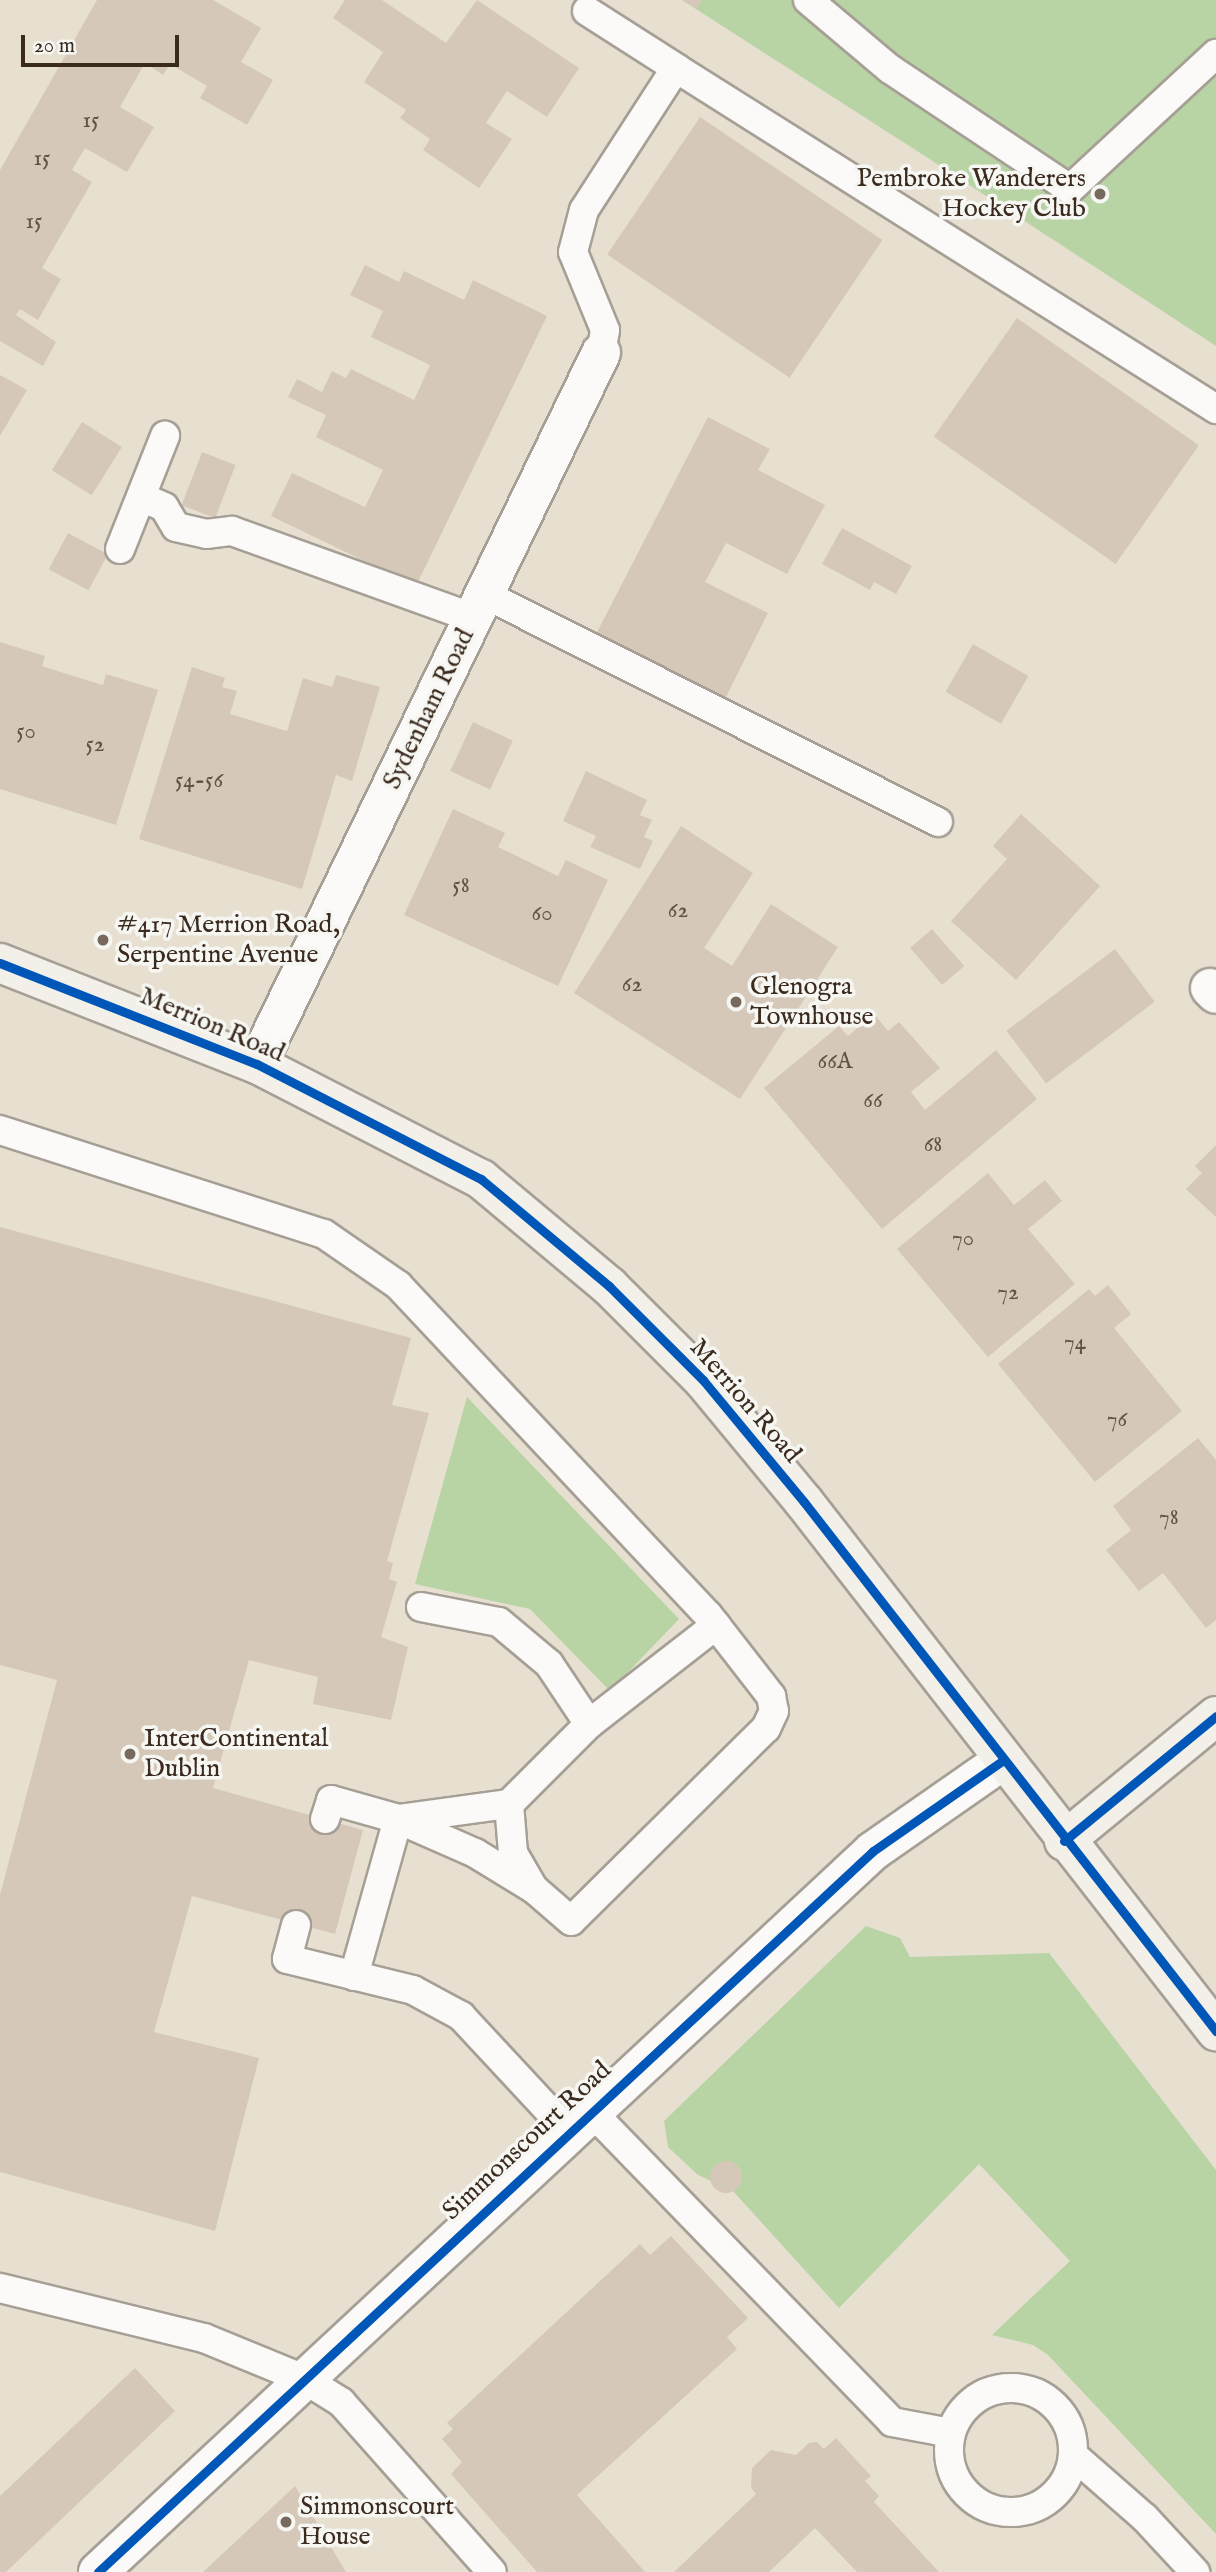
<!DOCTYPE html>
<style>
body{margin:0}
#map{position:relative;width:1216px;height:2572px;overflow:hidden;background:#e7e0d1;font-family:"IM FELL English",serif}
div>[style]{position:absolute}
.green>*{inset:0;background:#b8d4a4}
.building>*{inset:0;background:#d5c8b9;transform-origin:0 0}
.round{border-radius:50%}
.roads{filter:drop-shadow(2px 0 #a69f95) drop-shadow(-2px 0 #a69f95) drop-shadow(0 2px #a69f95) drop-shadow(0 -2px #a69f95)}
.lane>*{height:28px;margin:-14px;padding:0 14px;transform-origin:14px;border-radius:14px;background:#fbfaf8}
.lane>.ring{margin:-14px;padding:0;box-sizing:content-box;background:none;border:28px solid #fbfaf8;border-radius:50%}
.street>*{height:38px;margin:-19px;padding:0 19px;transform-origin:19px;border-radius:19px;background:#fbfaf8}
.secondary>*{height:38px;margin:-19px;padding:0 19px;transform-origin:19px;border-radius:19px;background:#f3f0ea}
.cycleway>*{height:9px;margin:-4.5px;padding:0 4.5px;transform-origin:4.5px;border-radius:4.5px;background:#0057b8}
.dots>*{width:19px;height:19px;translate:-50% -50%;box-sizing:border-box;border:4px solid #f6f6f2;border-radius:50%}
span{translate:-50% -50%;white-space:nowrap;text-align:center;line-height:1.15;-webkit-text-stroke:7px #f6f6f2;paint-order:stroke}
.number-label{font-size:23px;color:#625245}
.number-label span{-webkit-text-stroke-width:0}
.poi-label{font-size:26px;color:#3b2a1e}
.right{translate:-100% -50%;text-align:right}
.left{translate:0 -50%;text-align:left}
.street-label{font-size:26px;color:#3b2a1e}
.scale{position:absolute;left:21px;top:35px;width:158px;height:32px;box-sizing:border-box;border:4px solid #3b2a1e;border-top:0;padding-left:9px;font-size:21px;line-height:24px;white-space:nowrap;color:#3b2a1e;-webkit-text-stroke:5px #f6f6f2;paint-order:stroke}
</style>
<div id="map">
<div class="green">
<i style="clip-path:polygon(682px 0,1216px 0,1216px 346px,928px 158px)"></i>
<i style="clip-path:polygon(467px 1397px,679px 1619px,610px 1691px,530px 1609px,415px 1584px)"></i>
<i style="clip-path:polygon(866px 1926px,900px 1938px,910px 1957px,1049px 1953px,1216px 2170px,1216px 2534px,1048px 2355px,1033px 2345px,992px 2335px,1070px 2261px,979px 2164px,839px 2308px,733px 2191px,698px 2175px,668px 2147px,664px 2121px)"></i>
</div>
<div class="building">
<i style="clip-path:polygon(97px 0,213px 0,261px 28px,241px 62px,273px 80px,247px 125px,200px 98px,207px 86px,170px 64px,163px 75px,145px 63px,120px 107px,154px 127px,127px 172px,85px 148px,72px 170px,92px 182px,42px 268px,61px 279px,38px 320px,20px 309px,16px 315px,56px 342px,43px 366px,0 341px,0 170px)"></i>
<i style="clip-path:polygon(345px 0,382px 0,446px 43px,477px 0,579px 68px,547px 117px,507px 91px,486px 123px,512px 139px,479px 188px,423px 150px,430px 139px,400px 118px,406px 110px,364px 82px,383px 52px,333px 18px)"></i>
<i style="clip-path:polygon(682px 0,702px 0,697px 9px)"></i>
<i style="left:700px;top:117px;width:220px;height:166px;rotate:34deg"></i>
<i style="clip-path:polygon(365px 265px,399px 282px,404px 271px,464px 300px,473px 280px,547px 316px,416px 586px,271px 516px,292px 473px,365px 507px,383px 470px,316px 437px,326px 415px,288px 397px,297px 379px,322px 392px,332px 371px,346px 378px,351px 369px,414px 400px,430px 365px,371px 337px,383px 311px,350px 295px)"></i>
<i style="left:1017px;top:318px;width:222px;height:145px;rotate:35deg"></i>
<i style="clip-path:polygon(0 375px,27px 390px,0 436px)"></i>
<i style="clip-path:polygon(708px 417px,770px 449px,758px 470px,825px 505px,787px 574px,726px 543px,705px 582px,768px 613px,723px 703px,594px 638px)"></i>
<i style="left:82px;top:422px;width:47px;height:57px;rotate:32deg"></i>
<i style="left:202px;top:452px;width:36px;height:57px;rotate:21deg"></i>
<i style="clip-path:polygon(842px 528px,912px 566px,896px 594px,874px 582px,870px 590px,822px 564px)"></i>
<i style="left:68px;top:533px;width:45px;height:41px;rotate:28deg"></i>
<i style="clip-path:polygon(0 642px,45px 656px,42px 666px,70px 675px,103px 685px,106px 674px,158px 690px,116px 825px,0 789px)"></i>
<i style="left:973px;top:644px;width:64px;height:55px;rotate:30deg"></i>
<i style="clip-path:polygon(192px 667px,225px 678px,222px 687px,237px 691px,230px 714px,287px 731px,303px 678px,332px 687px,336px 675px,380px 687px,352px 781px,336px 775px,302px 889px,139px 839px)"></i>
<i style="left:473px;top:722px;width:44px;height:54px;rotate:25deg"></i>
<i style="clip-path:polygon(586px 771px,647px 800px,640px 815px,652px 820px,644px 837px,653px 841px,640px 869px,590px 847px,596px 836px,563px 821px)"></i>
<i style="clip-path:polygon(453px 809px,505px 833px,498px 847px,558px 876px,566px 860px,608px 880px,558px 986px,404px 915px)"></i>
<i style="clip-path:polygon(1021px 814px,1100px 886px,1016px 980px,951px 921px,1007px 859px,993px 846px)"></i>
<i style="clip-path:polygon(681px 826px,753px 873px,704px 948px,732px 966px,771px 904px,838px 947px,740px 1099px,574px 993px)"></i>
<i style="left:932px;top:929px;width:49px;height:29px;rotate:49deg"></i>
<i style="left:1115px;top:949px;width:66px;height:136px;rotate:53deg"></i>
<i style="clip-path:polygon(874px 1014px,888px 1031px,899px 1022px,940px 1068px,911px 1092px,925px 1110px,996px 1050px,1037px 1099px,882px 1229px,764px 1088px,839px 1026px,848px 1036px)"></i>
<i style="clip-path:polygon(1216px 1145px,1216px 1217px,1186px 1189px,1202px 1173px,1195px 1166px)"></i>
<i style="clip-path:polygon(988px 1173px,1014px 1205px,1045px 1180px,1062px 1201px,1028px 1229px,1075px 1284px,988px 1357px,897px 1249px)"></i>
<i style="clip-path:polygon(0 1227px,411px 1338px,392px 1405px,429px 1413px,387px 1561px,393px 1563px,389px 1579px,397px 1582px,381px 1637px,408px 1647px,391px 1720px,313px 1704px,318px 1677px,249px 1660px,213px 1788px,363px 1830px,335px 1934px,192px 1896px,154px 2032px,259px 2058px,215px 2231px,0 2172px,0 1895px,57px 1680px,0 1665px)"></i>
<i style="clip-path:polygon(1108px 1285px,1131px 1314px,1114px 1328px,1182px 1411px,1095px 1482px,998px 1364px,1089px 1289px,1095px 1296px)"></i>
<i style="clip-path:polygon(1198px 1438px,1216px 1460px,1216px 1620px,1206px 1628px,1163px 1573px,1139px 1591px,1106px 1550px,1131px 1530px,1113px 1506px)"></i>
<i class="round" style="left:710px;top:2161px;width:32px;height:32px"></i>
<i style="clip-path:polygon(671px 2236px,748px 2318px,727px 2337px,737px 2349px,577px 2495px,645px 2572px,537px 2572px,451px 2474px,462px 2462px,442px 2439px,453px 2429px,447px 2423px,640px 2244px,650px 2255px)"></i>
<i style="clip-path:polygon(135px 2368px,175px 2411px,6px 2572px,0 2572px,0 2496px)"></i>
<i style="clip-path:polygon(836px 2438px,871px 2476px,865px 2481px,879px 2496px,874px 2502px,939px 2572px,857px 2572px,815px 2528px,769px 2572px,674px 2572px,756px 2494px,751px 2488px,752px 2468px,771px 2450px,796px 2455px,809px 2443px,817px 2442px,824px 2449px)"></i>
<i style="clip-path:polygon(295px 2486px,346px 2572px,203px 2572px)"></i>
</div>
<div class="roads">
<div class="lane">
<i style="left:808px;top:0;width:107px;rotate:40.1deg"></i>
<i style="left:890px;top:69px;width:216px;rotate:33.7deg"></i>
<i style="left:1070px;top:189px;width:199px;rotate:-42.8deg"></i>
<i style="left:587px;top:11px;width:106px;rotate:32.6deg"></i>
<i style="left:601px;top:353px;width:23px;rotate:-80deg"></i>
<i style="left:605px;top:330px;width:84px;rotate:-112.3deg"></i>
<i style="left:573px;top:252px;width:43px;rotate:-75.3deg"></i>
<i style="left:584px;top:210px;width:169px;rotate:-57.1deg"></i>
<i style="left:676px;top:68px;width:639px;rotate:32.27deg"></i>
<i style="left:141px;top:497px;width:25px;rotate:23deg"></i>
<i style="left:164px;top:507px;width:23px;rotate:59deg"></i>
<i style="left:176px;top:527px;width:31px;rotate:13deg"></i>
<i style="left:206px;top:534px;width:26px;rotate:-7deg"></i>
<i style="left:232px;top:531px;width:256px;rotate:19.8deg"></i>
<i style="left:120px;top:549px;width:122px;rotate:-68.3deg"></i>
<i style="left:484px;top:594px;width:508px;rotate:26.67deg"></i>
<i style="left:0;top:1130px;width:340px;rotate:17.8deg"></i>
<i style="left:324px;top:1234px;width:90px;rotate:34.6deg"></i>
<i style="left:398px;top:1285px;width:453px;rotate:46.8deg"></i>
<i style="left:708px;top:1615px;width:103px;rotate:52.1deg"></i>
<i style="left:771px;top:1696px;width:15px;rotate:79deg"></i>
<i style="left:774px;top:1711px;width:19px;rotate:115deg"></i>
<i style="left:766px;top:1728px;width:274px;rotate:135.3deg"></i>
<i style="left:571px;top:1921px;width:49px;rotate:-139.1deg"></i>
<i style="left:534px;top:1889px;width:69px;rotate:-148.6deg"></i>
<i style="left:475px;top:1853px;width:84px;rotate:-156.2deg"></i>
<i style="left:398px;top:1819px;width:163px;rotate:105.7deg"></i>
<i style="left:421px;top:1607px;width:79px;rotate:10.9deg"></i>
<i style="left:499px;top:1622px;width:65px;rotate:40deg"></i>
<i style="left:549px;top:1664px;width:72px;rotate:56.3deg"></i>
<i style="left:509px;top:1804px;width:49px;rotate:85.3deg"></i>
<i style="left:513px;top:1853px;width:39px;rotate:60deg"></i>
<i style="left:325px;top:1819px;width:20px;rotate:-72deg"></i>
<i style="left:331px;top:1800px;width:70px;rotate:15.8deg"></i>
<i style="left:398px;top:1819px;width:112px;rotate:-7.7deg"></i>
<i style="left:509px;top:1804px;width:113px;rotate:-45deg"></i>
<i style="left:589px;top:1724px;width:161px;rotate:-37.9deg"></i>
<i style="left:296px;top:1925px;width:35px;rotate:105deg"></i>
<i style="left:287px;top:1959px;width:130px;rotate:13.8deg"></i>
<i style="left:413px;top:1990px;width:55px;rotate:28.4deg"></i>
<i style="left:461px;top:2016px;width:157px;rotate:47.1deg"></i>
<i style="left:590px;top:2110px;width:434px;rotate:45.9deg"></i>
<i style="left:892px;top:2422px;width:60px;rotate:10.6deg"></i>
<i style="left:0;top:2288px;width:210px;rotate:13.8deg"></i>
<i style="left:204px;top:2338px;width:108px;rotate:22.3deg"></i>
<i style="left:304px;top:2379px;width:44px;rotate:31.9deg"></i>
<i style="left:341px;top:2402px;width:227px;rotate:48.4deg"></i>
<i class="ring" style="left:949px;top:2388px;width:96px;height:96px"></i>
<i style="left:1073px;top:2455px;width:96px;rotate:41.2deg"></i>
<i style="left:1145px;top:2518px;width:74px;rotate:47.2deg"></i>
</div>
<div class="street">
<i style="left:1210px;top:988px;width:8px;rotate:45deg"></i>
<i style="left:257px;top:1064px;width:790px;rotate:-64.18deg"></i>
<i style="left:98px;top:2572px;width:1059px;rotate:-42.93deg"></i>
<i style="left:873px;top:1851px;width:157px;rotate:-34.9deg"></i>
</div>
<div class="secondary">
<i style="left:0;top:963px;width:276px;rotate:21.5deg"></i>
<i style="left:257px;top:1064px;width:252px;rotate:27.2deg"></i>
<i style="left:481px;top:1179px;width:167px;rotate:39.9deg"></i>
<i style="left:609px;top:1286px;width:133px;rotate:45deg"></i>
<i style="left:703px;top:1380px;width:158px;rotate:50.4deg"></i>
<i style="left:804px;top:1502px;width:671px;rotate:52.09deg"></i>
<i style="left:1064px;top:1841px;width:197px;rotate:-39.4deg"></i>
</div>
</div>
<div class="cycleway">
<i style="left:0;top:963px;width:276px;rotate:21.5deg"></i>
<i style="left:257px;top:1064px;width:252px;rotate:27.2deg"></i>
<i style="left:481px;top:1179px;width:167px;rotate:39.9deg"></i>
<i style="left:609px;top:1286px;width:133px;rotate:45deg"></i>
<i style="left:703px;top:1380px;width:158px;rotate:50.4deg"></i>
<i style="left:804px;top:1502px;width:671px;rotate:52.09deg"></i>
<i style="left:1064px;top:1841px;width:197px;rotate:-39.4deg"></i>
<i style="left:98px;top:2572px;width:1059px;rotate:-42.93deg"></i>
<i style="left:873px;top:1851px;width:157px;rotate:-34.9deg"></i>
</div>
<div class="dots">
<i style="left:1100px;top:194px;background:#776a5d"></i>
<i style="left:103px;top:940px;background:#776a5d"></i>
<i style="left:736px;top:1002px;background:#776a5d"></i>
<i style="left:130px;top:1754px;background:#776a5d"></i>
<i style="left:286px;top:2522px;background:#776a5d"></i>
</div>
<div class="number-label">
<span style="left:91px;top:121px">15</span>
<span style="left:42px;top:159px">15</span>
<span style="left:34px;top:222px">15</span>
<span style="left:26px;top:732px">50</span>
<span style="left:95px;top:745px">52</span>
<span style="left:199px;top:781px">54-56</span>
<span style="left:461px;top:886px">58</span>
<span style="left:678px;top:911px">62</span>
<span style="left:542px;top:914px">60</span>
<span style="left:632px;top:985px">62</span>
<span style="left:835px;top:1062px">66A</span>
<span style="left:873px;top:1101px">66</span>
<span style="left:933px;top:1145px">68</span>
<span style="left:963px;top:1239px">70</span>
<span style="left:1008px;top:1293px">72</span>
<span style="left:1075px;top:1343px">74</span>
<span style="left:1117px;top:1420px">76</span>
<span style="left:1169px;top:1518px">78</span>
</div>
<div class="poi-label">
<span class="right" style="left:1086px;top:194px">Pembroke Wanderers<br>Hockey Club</span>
<span class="left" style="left:117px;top:940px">#417 Merrion Road,<br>Serpentine Avenue</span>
<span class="left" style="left:750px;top:1002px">Glenogra<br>Townhouse</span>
<span class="left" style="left:144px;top:1754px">InterContinental<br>Dublin</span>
<span class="left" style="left:300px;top:2522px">Simmonscourt<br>House</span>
</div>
<div class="street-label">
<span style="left:429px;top:709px;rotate:-64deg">Sydenham Road</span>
<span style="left:212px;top:1025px;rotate:23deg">Merrion Road</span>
<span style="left:745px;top:1401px;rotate:49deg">Merrion Road</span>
<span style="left:527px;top:2141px;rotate:-43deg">Simmonscourt Road</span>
</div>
<div class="scale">20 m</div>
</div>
